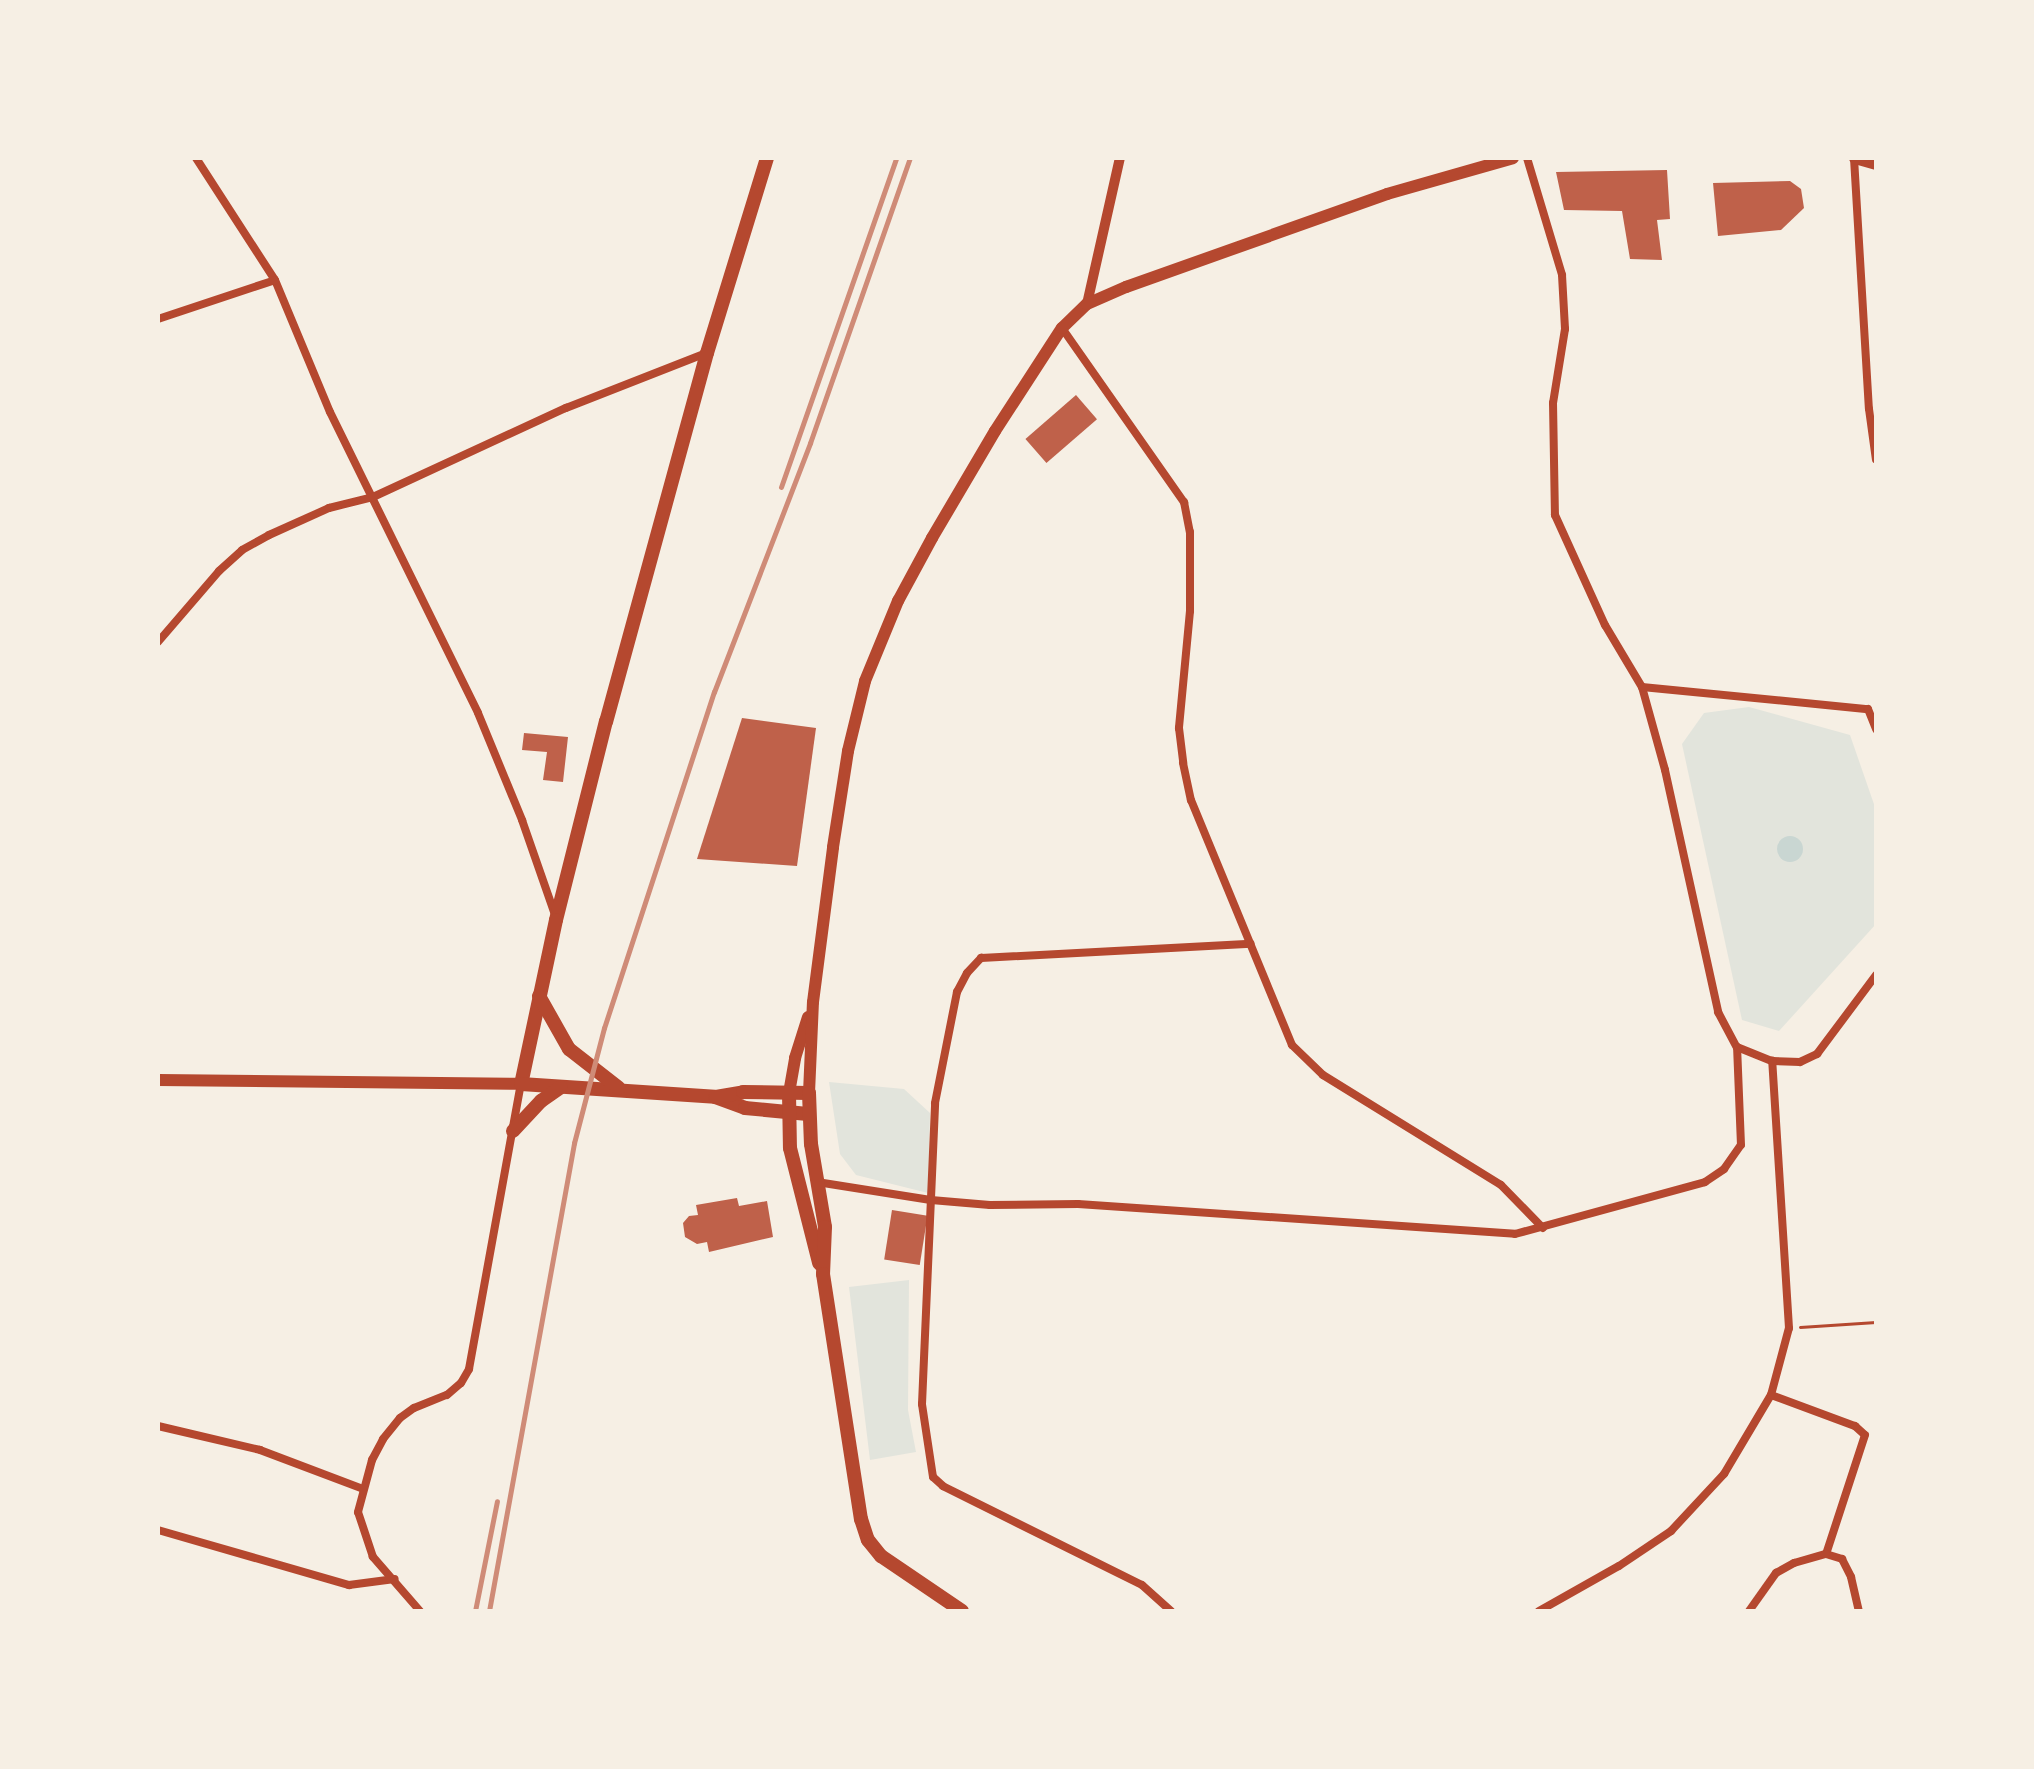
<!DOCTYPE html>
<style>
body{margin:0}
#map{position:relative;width:2034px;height:1769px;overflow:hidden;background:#f6efe4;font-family:Inter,sans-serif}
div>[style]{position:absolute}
.green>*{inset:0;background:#e2e4dc}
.water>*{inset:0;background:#c9d6d2}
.round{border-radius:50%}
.building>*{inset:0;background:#bf614a;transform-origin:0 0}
.path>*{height:3px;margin:-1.5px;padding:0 1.5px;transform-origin:1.5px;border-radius:1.5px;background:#b5482f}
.minor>*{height:8px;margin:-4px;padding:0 4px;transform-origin:4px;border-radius:4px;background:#b5482f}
.tertiary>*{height:10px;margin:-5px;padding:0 5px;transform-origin:5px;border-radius:5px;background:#b5482f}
.secondary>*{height:12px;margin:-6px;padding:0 6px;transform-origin:6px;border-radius:6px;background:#b5482f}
.primary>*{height:14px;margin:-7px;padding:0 7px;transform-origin:7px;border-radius:7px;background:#b5482f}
.rail>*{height:5px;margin:-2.5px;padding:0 2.5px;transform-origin:2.5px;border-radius:2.5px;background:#cf8b77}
span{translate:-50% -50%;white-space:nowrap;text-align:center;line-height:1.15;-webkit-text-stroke:8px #f6efe4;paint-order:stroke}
.frame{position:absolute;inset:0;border:160px solid #f6efe4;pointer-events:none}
</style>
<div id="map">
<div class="green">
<i style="clip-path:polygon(1749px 707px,1850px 735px,1876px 810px,1876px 924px,1779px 1031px,1742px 1020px,1682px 744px,1704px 713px)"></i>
<i style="clip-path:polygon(829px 1082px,904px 1089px,930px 1113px,928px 1193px,856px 1175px,840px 1154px)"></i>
<i style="clip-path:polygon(909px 1280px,908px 1410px,916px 1452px,870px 1460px,849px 1287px)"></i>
</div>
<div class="water">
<i class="round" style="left:1777px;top:836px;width:26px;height:26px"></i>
</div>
<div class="building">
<i style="clip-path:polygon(1667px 170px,1670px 219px,1657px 220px,1662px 260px,1630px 259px,1622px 211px,1564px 210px,1556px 172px)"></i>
<i style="clip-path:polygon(1790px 181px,1801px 189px,1804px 208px,1781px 230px,1718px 236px,1713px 183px)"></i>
<i style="left:1076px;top:395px;width:32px;height:67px;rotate:49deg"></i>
<i style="clip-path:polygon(742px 718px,816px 728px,797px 866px,697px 859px)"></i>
<i style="clip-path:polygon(524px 733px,568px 737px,563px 782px,543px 780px,547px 752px,522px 750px)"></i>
<i style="clip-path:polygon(737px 1198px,739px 1206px,767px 1201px,773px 1237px,709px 1252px,707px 1242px,697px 1244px,685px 1237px,683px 1223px,689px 1216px,698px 1215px,696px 1205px)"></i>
<i style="left:892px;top:1210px;width:36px;height:50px;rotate:9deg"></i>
</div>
<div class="path">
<i style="left:1800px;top:1327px;width:76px;rotate:-3.8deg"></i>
</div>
<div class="minor">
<i style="left:196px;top:158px;width:145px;rotate:57.1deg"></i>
<i style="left:275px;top:280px;width:143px;rotate:67.4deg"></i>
<i style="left:330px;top:412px;width:335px;rotate:63.8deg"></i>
<i style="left:478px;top:713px;width:116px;rotate:67.6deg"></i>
<i style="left:522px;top:820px;width:101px;rotate:70.8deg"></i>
<i style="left:1527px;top:158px;width:122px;rotate:73.3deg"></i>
<i style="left:1562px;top:275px;width:54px;rotate:86.8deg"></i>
<i style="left:1565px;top:329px;width:75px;rotate:99.2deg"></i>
<i style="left:1553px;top:403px;width:112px;rotate:89deg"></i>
<i style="left:1555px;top:515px;width:121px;rotate:65.6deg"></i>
<i style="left:1605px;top:625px;width:72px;rotate:59.2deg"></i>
<i style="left:1642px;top:687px;width:86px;rotate:74.5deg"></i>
<i style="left:1665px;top:770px;width:248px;rotate:77.6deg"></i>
<i style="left:1718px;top:1012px;width:40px;rotate:62deg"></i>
<i style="left:1737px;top:1047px;width:38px;rotate:22deg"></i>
<i style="left:1772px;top:1061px;width:28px;rotate:2deg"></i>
<i style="left:1800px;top:1062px;width:19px;rotate:-25deg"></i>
<i style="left:1817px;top:1054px;width:99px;rotate:-53.2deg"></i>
<i style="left:1854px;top:158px;width:251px;rotate:86.6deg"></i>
<i style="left:1869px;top:409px;width:51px;rotate:82.2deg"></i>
<i style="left:158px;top:319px;width:123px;rotate:-18.4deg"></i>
<i style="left:1062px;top:328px;width:213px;rotate:55deg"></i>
<i style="left:1184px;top:502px;width:31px;rotate:79deg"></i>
<i style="left:1190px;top:532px;width:79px;rotate:90deg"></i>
<i style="left:1190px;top:611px;width:118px;rotate:95.4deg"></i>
<i style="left:1179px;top:728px;width:35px;rotate:83deg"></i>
<i style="left:1183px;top:763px;width:38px;rotate:78deg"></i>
<i style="left:1191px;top:800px;width:265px;rotate:67.6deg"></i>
<i style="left:1292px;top:1045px;width:43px;rotate:44.1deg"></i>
<i style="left:1323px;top:1075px;width:209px;rotate:31.7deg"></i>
<i style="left:1501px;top:1185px;width:60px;rotate:45.7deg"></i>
<i style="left:158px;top:642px;width:94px;rotate:-49.3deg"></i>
<i style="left:219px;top:571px;width:31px;rotate:-42deg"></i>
<i style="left:242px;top:550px;width:31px;rotate:-29deg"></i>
<i style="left:269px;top:535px;width:66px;rotate:-24.2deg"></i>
<i style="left:329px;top:508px;width:45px;rotate:-14deg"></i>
<i style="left:373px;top:497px;width:213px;rotate:-24.8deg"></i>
<i style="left:566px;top:408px;width:150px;rotate:-21.4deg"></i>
<i style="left:1642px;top:687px;width:227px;rotate:5.6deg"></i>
<i style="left:1868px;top:709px;width:22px;rotate:68deg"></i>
<i style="left:817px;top:1182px;width:115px;rotate:9deg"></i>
<i style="left:931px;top:1200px;width:59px;rotate:4.8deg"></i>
<i style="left:990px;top:1205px;width:88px;rotate:-0.7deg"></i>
<i style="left:1078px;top:1204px;width:438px;rotate:3.9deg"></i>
<i style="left:1515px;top:1234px;width:197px;rotate:-15.3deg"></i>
<i style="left:1705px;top:1182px;width:23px;rotate:-34deg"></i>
<i style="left:1724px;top:1169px;width:29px;rotate:-55deg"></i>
<i style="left:1741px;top:1145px;width:98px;rotate:-92.3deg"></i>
<i style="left:1771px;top:1395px;width:90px;rotate:20.3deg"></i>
<i style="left:1855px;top:1426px;width:13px;rotate:42deg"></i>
<i style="left:1865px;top:1435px;width:125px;rotate:108.1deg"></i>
<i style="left:158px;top:1426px;width:105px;rotate:13.2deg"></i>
<i style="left:260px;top:1450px;width:110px;rotate:20.7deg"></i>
<i style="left:158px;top:1530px;width:199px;rotate:16.1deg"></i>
<i style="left:349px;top:1585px;width:46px;rotate:-7.4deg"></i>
<i style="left:1826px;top:1554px;width:17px;rotate:17deg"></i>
<i style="left:1842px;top:1559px;width:20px;rotate:63deg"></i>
<i style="left:1851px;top:1577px;width:35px;rotate:77deg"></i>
<i style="left:420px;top:1611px;width:72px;rotate:-131deg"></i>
<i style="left:373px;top:1557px;width:47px;rotate:-108.4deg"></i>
<i style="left:358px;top:1512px;width:54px;rotate:-74.9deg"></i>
<i style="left:372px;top:1460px;width:24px;rotate:-62deg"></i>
<i style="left:383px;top:1439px;width:27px;rotate:-51deg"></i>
<i style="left:400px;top:1418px;width:17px;rotate:-36deg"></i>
<i style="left:414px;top:1408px;width:35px;rotate:-22deg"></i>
<i style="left:447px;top:1395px;width:18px;rotate:-41deg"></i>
<i style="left:461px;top:1383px;width:16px;rotate:-60deg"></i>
<i style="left:469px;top:1369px;width:290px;rotate:-79.7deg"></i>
<i style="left:1171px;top:1611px;width:39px;rotate:-138deg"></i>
<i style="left:1142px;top:1585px;width:222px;rotate:-153.6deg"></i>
<i style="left:943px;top:1486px;width:13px;rotate:-138deg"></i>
<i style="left:933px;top:1477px;width:74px;rotate:-98.6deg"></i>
<i style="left:922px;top:1404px;width:301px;rotate:-87.5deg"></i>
<i style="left:935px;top:1103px;width:113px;rotate:-78.8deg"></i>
<i style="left:957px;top:992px;width:21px;rotate:-62deg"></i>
<i style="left:967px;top:973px;width:21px;rotate:-47deg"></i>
<i style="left:981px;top:958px;width:270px;rotate:-3deg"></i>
<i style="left:1539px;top:1611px;width:92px;rotate:-29.4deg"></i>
<i style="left:1619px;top:1566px;width:63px;rotate:-33.9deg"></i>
<i style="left:1671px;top:1531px;width:78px;rotate:-47.1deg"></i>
<i style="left:1724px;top:1474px;width:92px;rotate:-59.3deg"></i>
<i style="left:1771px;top:1395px;width:69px;rotate:-75deg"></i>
<i style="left:1789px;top:1328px;width:268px;rotate:-93.6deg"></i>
<i style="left:1749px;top:1611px;width:47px;rotate:-54.6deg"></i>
<i style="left:1776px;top:1573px;width:21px;rotate:-29deg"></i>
<i style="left:1794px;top:1563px;width:33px;rotate:-16deg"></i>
</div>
<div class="tertiary">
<i style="left:1087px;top:304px;width:150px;rotate:-77.3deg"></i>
</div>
<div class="secondary">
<i style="left:1855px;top:158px;width:22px;rotate:16deg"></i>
<i style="left:158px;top:1080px;width:363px;rotate:0.6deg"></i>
<i style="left:789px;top:1093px;width:36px;rotate:-80deg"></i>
<i style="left:795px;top:1058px;width:43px;rotate:-72.4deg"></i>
<i style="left:809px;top:1093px;width:91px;rotate:-87.5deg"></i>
<i style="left:813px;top:1002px;width:156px;rotate:-82.6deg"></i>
<i style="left:833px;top:847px;width:97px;rotate:-81.1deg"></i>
<i style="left:848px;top:751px;width:72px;rotate:-76.3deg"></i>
<i style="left:865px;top:681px;width:87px;rotate:-67.6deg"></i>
<i style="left:898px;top:601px;width:72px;rotate:-61.6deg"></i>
<i style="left:932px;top:538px;width:124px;rotate:-59.5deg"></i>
<i style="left:995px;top:431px;width:123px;rotate:-57deg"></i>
<i style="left:1062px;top:328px;width:35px;rotate:-44deg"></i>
<i style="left:1087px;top:304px;width:43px;rotate:-23.6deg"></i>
<i style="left:1126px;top:287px;width:277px;rotate:-19.6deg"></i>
<i style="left:1387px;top:194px;width:131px;rotate:-15.9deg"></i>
</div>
<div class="primary">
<i style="left:767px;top:158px;width:204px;rotate:107.1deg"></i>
<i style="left:707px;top:353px;width:382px;rotate:105.3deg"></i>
<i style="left:606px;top:721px;width:205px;rotate:104.1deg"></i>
<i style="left:556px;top:920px;width:168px;rotate:102deg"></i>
<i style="left:521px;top:1084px;width:194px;rotate:3.8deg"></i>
<i style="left:715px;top:1097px;width:32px;rotate:20deg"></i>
<i style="left:745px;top:1108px;width:63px;rotate:5.4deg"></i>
<i style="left:539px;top:996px;width:61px;rotate:60.5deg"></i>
<i style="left:569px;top:1049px;width:63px;rotate:38deg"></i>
<i style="left:789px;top:1093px;width:55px;rotate:89deg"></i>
<i style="left:790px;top:1148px;width:119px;rotate:75.8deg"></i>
<i style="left:716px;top:1097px;width:27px;rotate:-10deg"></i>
<i style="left:743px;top:1092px;width:66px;rotate:0.9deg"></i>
<i style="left:809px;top:1093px;width:51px;rotate:87.8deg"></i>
<i style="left:811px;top:1144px;width:84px;rotate:80.4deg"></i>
<i style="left:825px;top:1227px;width:47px;rotate:92.4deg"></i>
<i style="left:823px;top:1274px;width:248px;rotate:81.2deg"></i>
<i style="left:861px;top:1519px;width:22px;rotate:72deg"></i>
<i style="left:868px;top:1540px;width:21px;rotate:51deg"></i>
<i style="left:881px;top:1556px;width:98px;rotate:34.2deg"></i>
<i style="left:513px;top:1131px;width:41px;rotate:-47deg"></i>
<i style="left:541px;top:1101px;width:24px;rotate:-35deg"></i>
</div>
<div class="rail">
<i style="left:781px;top:487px;width:349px;rotate:-70.7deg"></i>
<i style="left:475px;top:1611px;width:112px;rotate:-78.7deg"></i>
<i style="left:489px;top:1611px;width:476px;rotate:-79.7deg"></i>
<i style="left:574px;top:1143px;width:119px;rotate:-75.4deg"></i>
<i style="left:604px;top:1028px;width:354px;rotate:-71.9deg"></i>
<i style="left:714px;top:692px;width:267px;rotate:-68.9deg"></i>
<i style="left:810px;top:443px;width:302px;rotate:-70.7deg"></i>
</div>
<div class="frame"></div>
</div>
